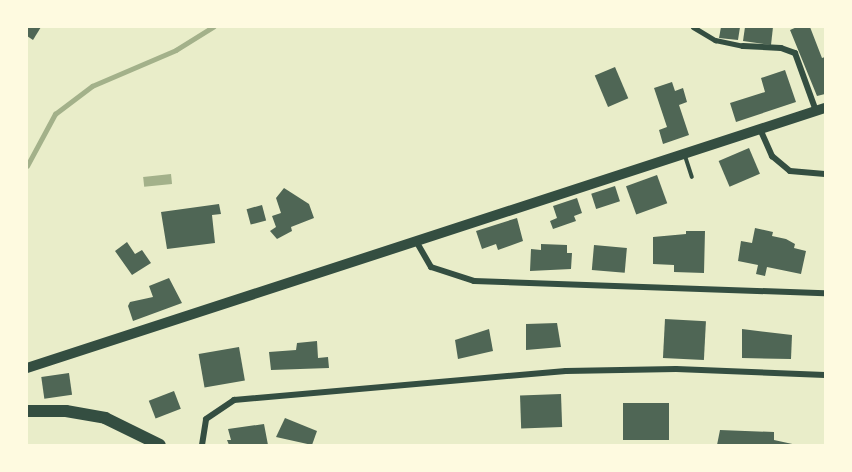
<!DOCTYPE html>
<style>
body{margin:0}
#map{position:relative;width:852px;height:472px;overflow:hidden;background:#e9edc9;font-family:Barlow,sans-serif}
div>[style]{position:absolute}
.water>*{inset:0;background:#a3b18a;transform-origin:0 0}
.stream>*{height:4.5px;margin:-2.25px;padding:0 2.25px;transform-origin:2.25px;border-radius:2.25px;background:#a3b18a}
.building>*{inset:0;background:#4f6655;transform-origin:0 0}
.service>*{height:4px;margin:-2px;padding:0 2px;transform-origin:2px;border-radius:2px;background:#344e41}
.pedestrian>*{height:5px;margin:-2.5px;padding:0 2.5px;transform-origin:2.5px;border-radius:2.5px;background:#344e41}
.minor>*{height:6px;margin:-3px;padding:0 3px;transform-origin:3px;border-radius:3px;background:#344e41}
.tertiary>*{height:10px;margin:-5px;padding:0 5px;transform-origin:5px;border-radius:5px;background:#344e41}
.secondary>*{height:12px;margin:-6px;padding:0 6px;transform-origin:6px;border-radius:6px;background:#344e41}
span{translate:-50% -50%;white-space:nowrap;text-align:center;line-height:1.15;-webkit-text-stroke:4.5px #fefae0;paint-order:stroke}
.frame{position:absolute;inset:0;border:28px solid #fefae0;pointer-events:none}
</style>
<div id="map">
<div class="water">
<i style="left:171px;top:174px;width:10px;height:28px;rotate:84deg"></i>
</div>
<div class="stream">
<i style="left:27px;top:166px;width:59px;rotate:-61.7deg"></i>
<i style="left:55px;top:114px;width:46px;rotate:-37.1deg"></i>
<i style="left:92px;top:86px;width:91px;rotate:-23.2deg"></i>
<i style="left:176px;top:50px;width:44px;rotate:-31.9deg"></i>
</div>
<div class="building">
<i style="clip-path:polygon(27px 27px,41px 27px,33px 40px,27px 36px)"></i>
<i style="clip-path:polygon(721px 27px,740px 27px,738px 40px,719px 38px)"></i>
<i style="clip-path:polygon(745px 27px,773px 27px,771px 45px,743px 41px)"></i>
<i style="clip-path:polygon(797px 27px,810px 27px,822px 58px,825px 57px,825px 94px,817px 96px,790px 30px)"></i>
<i style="left:615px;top:67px;width:34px;height:22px;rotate:67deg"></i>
<i style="clip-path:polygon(785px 70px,796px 102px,736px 122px,730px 103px,765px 92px,761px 78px)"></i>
<i style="clip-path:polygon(672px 82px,675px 91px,683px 88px,687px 102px,679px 105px,689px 135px,663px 144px,659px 130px,667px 127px,654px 88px)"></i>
<i style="left:749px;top:148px;width:28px;height:33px;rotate:67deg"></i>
<i style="left:657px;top:175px;width:30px;height:33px;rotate:70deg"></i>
<i style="left:615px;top:186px;width:16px;height:25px;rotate:72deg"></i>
<i style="clip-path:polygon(284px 188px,309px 204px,314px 218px,291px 227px,292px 231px,277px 239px,270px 231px,276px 227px,272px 216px,281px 213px,276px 198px)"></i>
<i style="clip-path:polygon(577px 198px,582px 213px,574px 216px,576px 221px,553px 229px,550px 221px,557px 218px,553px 206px)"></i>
<i style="clip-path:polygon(219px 204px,221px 214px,212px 215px,215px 243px,167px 249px,161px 212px)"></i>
<i style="left:262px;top:205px;width:16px;height:16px;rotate:75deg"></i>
<i style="clip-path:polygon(517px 218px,523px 241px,498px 250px,496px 244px,482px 249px,476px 231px)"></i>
<i style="clip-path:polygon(755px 228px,773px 232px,772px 236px,786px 239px,795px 244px,794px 248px,806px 251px,801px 274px,767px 267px,765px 276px,756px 274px,758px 265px,738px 261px,741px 241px,752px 243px)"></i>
<i style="clip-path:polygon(686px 231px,705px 231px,704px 273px,674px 272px,674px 265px,653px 264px,653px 237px,686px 234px)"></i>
<i style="clip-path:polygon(127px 242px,135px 254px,142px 250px,151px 263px,132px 275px,115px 251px)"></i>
<i style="clip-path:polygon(541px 244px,567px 245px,567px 253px,572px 253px,571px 269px,530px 271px,531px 249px,541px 250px)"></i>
<i style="left:594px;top:245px;width:33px;height:25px;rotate:5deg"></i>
<i style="clip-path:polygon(169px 278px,182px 303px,133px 321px,128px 306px,130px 302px,153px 297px,149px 286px)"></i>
<i style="left:665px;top:319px;width:41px;height:39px;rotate:3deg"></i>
<i style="clip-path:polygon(557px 323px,561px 347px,526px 350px,526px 324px)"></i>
<i style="clip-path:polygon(489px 329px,493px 351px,458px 359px,455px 340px)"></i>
<i style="clip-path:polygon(742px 329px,792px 335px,791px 359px,742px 358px)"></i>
<i style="clip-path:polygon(317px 341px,318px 358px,328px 357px,329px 368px,271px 370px,269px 352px,296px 350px,297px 343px)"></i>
<i style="left:239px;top:347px;width:34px;height:41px;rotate:80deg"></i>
<i style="left:69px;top:373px;width:22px;height:28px;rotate:82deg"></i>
<i style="left:174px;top:391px;width:19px;height:27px;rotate:69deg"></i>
<i style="left:561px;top:394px;width:33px;height:41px;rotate:88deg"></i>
<i style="left:623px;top:403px;width:46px;height:37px"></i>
<i style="clip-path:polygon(285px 418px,317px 431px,312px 445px,276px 437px)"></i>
<i style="clip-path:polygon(264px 424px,268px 445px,229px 445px,227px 440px,231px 440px,228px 429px)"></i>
<i style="clip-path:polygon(720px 430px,774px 432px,774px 440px,797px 445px,717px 445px)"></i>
</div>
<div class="service">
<i style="left:685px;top:156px;width:22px;rotate:72deg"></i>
</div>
<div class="pedestrian">
<i style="left:693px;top:27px;width:26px;rotate:31deg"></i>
<i style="left:715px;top:40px;width:29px;rotate:12deg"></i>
</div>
<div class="minor">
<i style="left:743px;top:46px;width:38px;rotate:3deg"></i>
<i style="left:781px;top:48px;width:15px;rotate:20deg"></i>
<i style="left:795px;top:53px;width:62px;rotate:70.1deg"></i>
<i style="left:760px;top:129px;width:30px;rotate:66deg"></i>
<i style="left:772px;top:156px;width:23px;rotate:40deg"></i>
<i style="left:790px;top:171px;width:35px;rotate:5deg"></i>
<i style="left:416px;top:241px;width:30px;rotate:60deg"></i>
<i style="left:431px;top:267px;width:45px;rotate:18deg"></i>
<i style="left:474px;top:281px;width:351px;rotate:2deg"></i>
<i style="left:202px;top:445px;width:26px;rotate:-81deg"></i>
<i style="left:206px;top:419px;width:34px;rotate:-34deg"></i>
<i style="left:234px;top:400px;width:333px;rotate:-5deg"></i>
<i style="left:566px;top:371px;width:110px;rotate:-1deg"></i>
<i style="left:676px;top:369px;width:149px;rotate:2.3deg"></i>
</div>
<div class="tertiary">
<i style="left:27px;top:368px;width:839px;rotate:-18.05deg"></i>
</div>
<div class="secondary">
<i style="left:27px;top:411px;width:39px"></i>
<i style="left:66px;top:411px;width:40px;rotate:10deg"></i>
<i style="left:105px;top:418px;width:61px;rotate:26.1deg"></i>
</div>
<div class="frame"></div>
</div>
